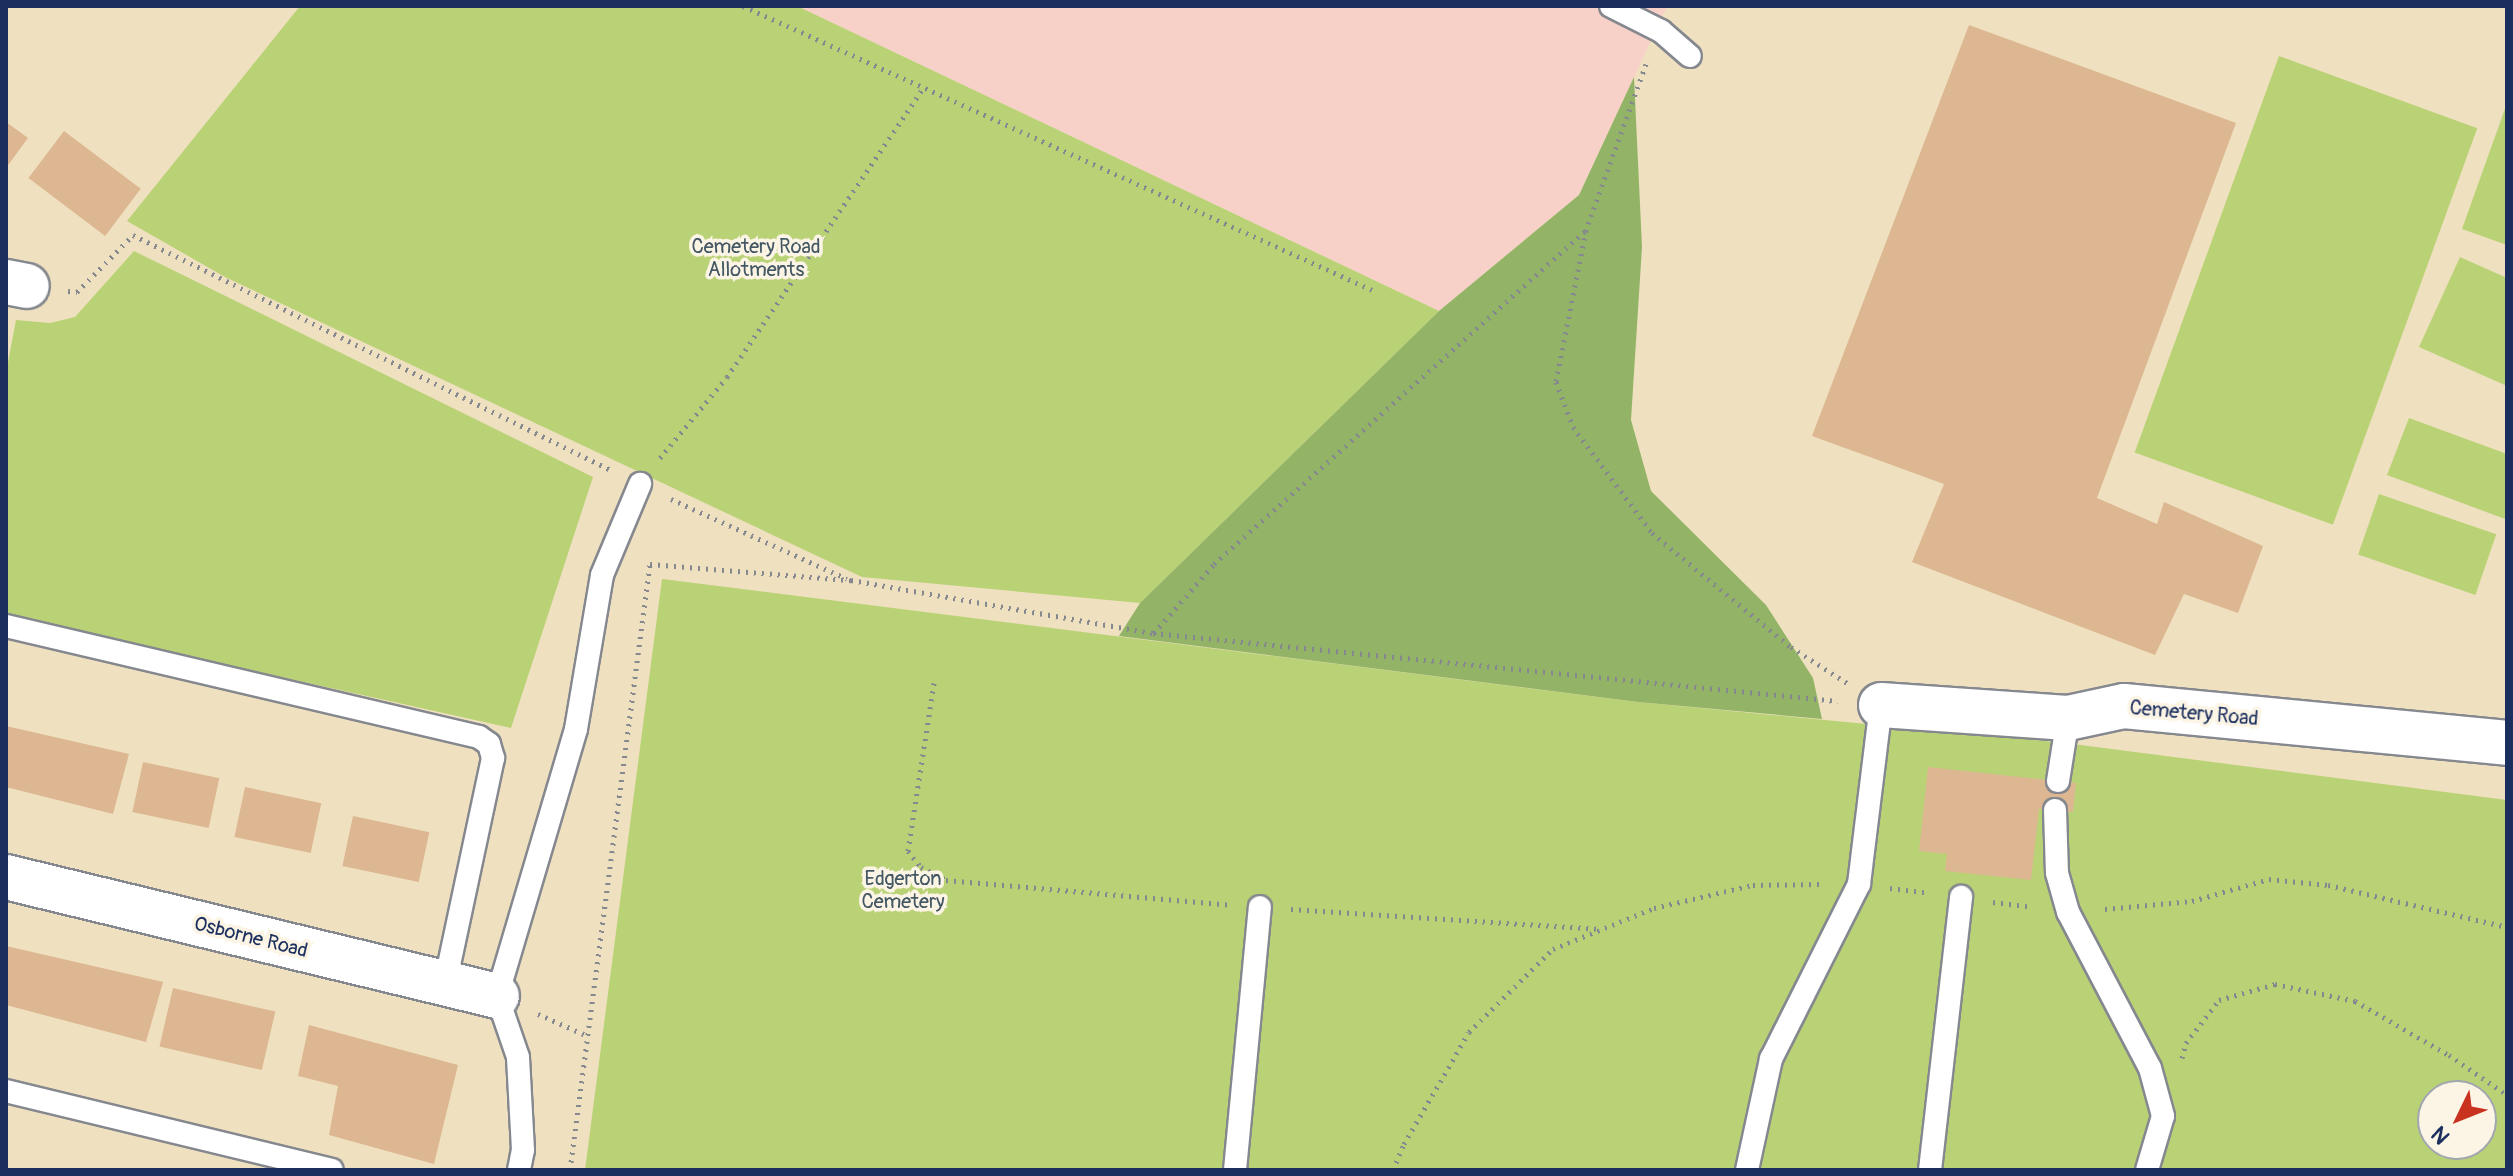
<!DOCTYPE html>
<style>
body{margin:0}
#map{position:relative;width:2513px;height:1176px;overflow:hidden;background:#efe0bf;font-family:Pangolin,sans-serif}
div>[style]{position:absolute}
.built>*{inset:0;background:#f7d1c8}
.green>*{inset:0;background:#bad276;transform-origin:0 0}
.forest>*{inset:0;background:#93b467}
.building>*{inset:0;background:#dcb791;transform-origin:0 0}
.path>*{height:5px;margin-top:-2.5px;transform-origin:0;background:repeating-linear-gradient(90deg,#85888e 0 2px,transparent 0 8px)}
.roads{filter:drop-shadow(2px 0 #85888e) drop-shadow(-2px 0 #85888e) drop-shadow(0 2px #85888e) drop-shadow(0 -2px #85888e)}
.service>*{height:22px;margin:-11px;padding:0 11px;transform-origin:11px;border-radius:11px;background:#fff}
.minor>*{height:44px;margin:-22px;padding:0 22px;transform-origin:22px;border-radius:22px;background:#fff}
span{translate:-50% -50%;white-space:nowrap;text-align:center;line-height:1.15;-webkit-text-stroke:7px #fcf5e5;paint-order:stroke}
.park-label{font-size:20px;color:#435864}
.street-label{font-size:20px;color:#1b2f5e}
.frame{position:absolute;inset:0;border:8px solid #1b2f5e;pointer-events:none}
.north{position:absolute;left:2417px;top:1080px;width:80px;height:80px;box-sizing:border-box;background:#fcf5e5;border:2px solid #a2a6af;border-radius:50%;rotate:227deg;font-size:22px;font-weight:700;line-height:32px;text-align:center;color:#1b2f5e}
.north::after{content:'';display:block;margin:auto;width:28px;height:36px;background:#c8321e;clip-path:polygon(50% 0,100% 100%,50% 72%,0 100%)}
</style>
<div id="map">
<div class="built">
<i style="clip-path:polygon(797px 6px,1667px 6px,1579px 195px,1439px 311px)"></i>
</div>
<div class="green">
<i style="clip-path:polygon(300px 6px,797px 6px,1439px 311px,1140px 603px,862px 577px,225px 277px,127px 221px)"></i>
<i style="left:2279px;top:56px;width:211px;height:422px;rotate:20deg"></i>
<i style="clip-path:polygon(2507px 103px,2507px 245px,2462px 229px)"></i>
<i style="clip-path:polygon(134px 251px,593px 477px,511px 728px,6px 616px,6px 373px,16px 320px,50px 323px,75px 317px)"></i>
<i style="clip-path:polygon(2460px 257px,2507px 278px,2507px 386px,2419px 347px)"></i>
<i style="clip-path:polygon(2409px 418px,2507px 454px,2505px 519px,2387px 475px)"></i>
<i style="left:2379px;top:494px;width:124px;height:64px;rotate:19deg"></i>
<i style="clip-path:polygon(evenodd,662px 579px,1638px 702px,2065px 743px,2507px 800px,2507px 1170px,585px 1170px,662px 579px,2433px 1096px,2481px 1096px,2481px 1144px,2433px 1144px,2433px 1096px)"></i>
</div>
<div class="forest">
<i style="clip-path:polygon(1634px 77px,1642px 247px,1631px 420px,1651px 491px,1766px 605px,1813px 678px,1822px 719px,1638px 702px,1119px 636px,1140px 603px,1439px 311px,1579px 195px)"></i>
</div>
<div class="building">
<i style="clip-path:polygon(1969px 25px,2236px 123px,2097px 498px,2157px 524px,2164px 502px,2263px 546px,2238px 613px,2184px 594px,2155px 655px,1912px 562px,1944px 484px,1812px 436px)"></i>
<i style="clip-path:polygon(6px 122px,28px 138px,6px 168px)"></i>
<i style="left:64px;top:131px;width:96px;height:59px;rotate:37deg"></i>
<i style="clip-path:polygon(6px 726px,129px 754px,113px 814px,6px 787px)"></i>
<i style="left:143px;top:762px;width:78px;height:51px;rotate:12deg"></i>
<i style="clip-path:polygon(1928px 767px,2076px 783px,2073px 812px,2039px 809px,2031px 880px,1945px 871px,1947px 854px,1919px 851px)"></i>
<i style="left:245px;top:787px;width:78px;height:51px;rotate:12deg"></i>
<i style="left:353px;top:816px;width:78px;height:51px;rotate:12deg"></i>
<i style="clip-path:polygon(6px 946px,163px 982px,146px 1042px,6px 1005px)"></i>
<i style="left:173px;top:988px;width:105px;height:60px;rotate:13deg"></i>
<i style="clip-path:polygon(309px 1025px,458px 1065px,434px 1164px,329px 1135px,338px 1086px,298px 1076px)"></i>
</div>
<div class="path">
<i style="left:743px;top:6px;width:696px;rotate:24.28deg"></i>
<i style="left:1646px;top:64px;width:177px;rotate:109.9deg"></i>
<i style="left:1586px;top:230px;width:155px;rotate:101.2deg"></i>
<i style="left:1556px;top:382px;width:48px;rotate:69.3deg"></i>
<i style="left:1573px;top:427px;width:132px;rotate:53.3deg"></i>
<i style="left:1652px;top:533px;width:180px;rotate:39.4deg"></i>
<i style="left:1791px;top:647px;width:67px;rotate:32.7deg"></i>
<i style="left:68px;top:291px;width:9px;rotate:6deg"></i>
<i style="left:77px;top:292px;width:80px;rotate:-45.5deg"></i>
<i style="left:133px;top:235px;width:533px;rotate:26.18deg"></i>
<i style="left:660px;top:458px;width:105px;rotate:-50.4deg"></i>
<i style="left:727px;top:377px;width:351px;rotate:-55.8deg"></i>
<i style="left:671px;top:499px;width:193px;rotate:24.4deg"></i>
<i style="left:1154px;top:633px;width:91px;rotate:-49deg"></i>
<i style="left:1214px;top:564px;width:499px;rotate:-41.9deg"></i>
<i style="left:934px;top:683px;width:170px;rotate:98.8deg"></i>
<i style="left:908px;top:851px;width:21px;rotate:51deg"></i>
<i style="left:921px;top:867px;width:28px;rotate:27deg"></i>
<i style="left:946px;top:880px;width:285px;rotate:5deg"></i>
<i style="left:1890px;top:888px;width:38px;rotate:7deg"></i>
<i style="left:1993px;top:902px;width:38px;rotate:7deg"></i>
<i style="left:1291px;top:909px;width:307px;rotate:3.7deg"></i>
<i style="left:2105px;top:909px;width:87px;rotate:-5.3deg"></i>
<i style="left:2192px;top:901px;width:80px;rotate:-15.9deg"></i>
<i style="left:2269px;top:879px;width:59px;rotate:5.8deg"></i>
<i style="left:2328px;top:885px;width:184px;rotate:13.2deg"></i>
<i style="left:538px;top:1014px;width:55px;rotate:23.7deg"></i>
<i style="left:2182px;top:1058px;width:16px;rotate:-75deg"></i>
<i style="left:2186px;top:1043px;width:54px;rotate:-52.5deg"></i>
<i style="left:2219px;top:1000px;width:58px;rotate:-15.9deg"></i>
<i style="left:2275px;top:984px;width:82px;rotate:12deg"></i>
<i style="left:2355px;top:1001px;width:108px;rotate:29.9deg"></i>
<i style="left:2449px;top:1055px;width:70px;rotate:34.6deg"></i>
<i style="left:570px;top:1170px;width:611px;rotate:-82.48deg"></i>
<i style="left:650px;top:564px;width:202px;rotate:4.6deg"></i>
<i style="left:851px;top:580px;width:307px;rotate:10deg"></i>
<i style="left:1153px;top:633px;width:688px;rotate:5.67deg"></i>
<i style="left:1393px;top:1170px;width:28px;rotate:-67deg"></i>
<i style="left:1404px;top:1144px;width:129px;rotate:-59.9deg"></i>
<i style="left:1469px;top:1032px;width:118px;rotate:-44.7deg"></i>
<i style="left:1553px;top:949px;width:109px;rotate:-22.1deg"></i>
<i style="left:1654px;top:908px;width:102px;rotate:-13.1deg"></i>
<i style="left:1753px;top:885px;width:68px;rotate:-0.8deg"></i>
</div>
<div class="roads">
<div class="service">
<i style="left:1611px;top:6px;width:56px;rotate:26.6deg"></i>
<i style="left:1661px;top:31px;width:38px;rotate:41deg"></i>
<i style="left:6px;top:626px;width:486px;rotate:13.2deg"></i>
<i style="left:479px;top:737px;width:12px;rotate:35deg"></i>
<i style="left:489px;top:744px;width:15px;rotate:74deg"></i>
<i style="left:493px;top:758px;width:231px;rotate:102deg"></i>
<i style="left:2058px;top:781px;width:64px;rotate:-81deg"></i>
<i style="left:2055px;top:810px;width:63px;rotate:88.2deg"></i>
<i style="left:2057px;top:873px;width:41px;rotate:74.2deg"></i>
<i style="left:2068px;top:912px;width:176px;rotate:62.3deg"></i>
<i style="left:2150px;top:1068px;width:50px;rotate:74.8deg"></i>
<i style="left:2163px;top:1116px;width:56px;rotate:106.5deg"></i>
<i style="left:6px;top:1091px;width:335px;rotate:13.6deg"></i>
<i style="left:519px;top:1170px;width:20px;rotate:-79deg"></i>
<i style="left:523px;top:1150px;width:93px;rotate:-93.1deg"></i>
<i style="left:518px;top:1057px;width:65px;rotate:-109deg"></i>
<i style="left:497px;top:996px;width:278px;rotate:-73.5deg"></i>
<i style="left:576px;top:729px;width:156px;rotate:-80.4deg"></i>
<i style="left:602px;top:575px;width:99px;rotate:-67.3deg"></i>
<i style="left:1235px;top:1170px;width:264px;rotate:-84.6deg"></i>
<i style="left:1747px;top:1170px;width:114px;rotate:-77.8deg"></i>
<i style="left:1771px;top:1059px;width:196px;rotate:-63.3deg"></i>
<i style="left:1859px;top:884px;width:180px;rotate:-83deg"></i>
<i style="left:1930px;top:1170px;width:275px;rotate:-83.5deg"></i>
</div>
<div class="minor">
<i style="left:6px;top:282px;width:21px;rotate:11deg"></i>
<i style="left:1881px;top:705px;width:187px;rotate:4deg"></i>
<i style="left:2068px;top:718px;width:57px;rotate:-12.1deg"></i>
<i style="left:2124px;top:706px;width:385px;rotate:5.5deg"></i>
<i style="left:6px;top:877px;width:505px;rotate:13.62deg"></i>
</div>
</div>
<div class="park-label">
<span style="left:756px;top:258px">Cemetery Road<br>Allotments</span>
<span style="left:903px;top:890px">Edgerton<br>Cemetery</span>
</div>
<div class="street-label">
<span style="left:2194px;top:713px;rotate:5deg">Cemetery Road</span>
<span style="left:251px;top:937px;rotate:14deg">Osborne Road</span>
</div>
<div class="frame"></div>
<div class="north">N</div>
</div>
